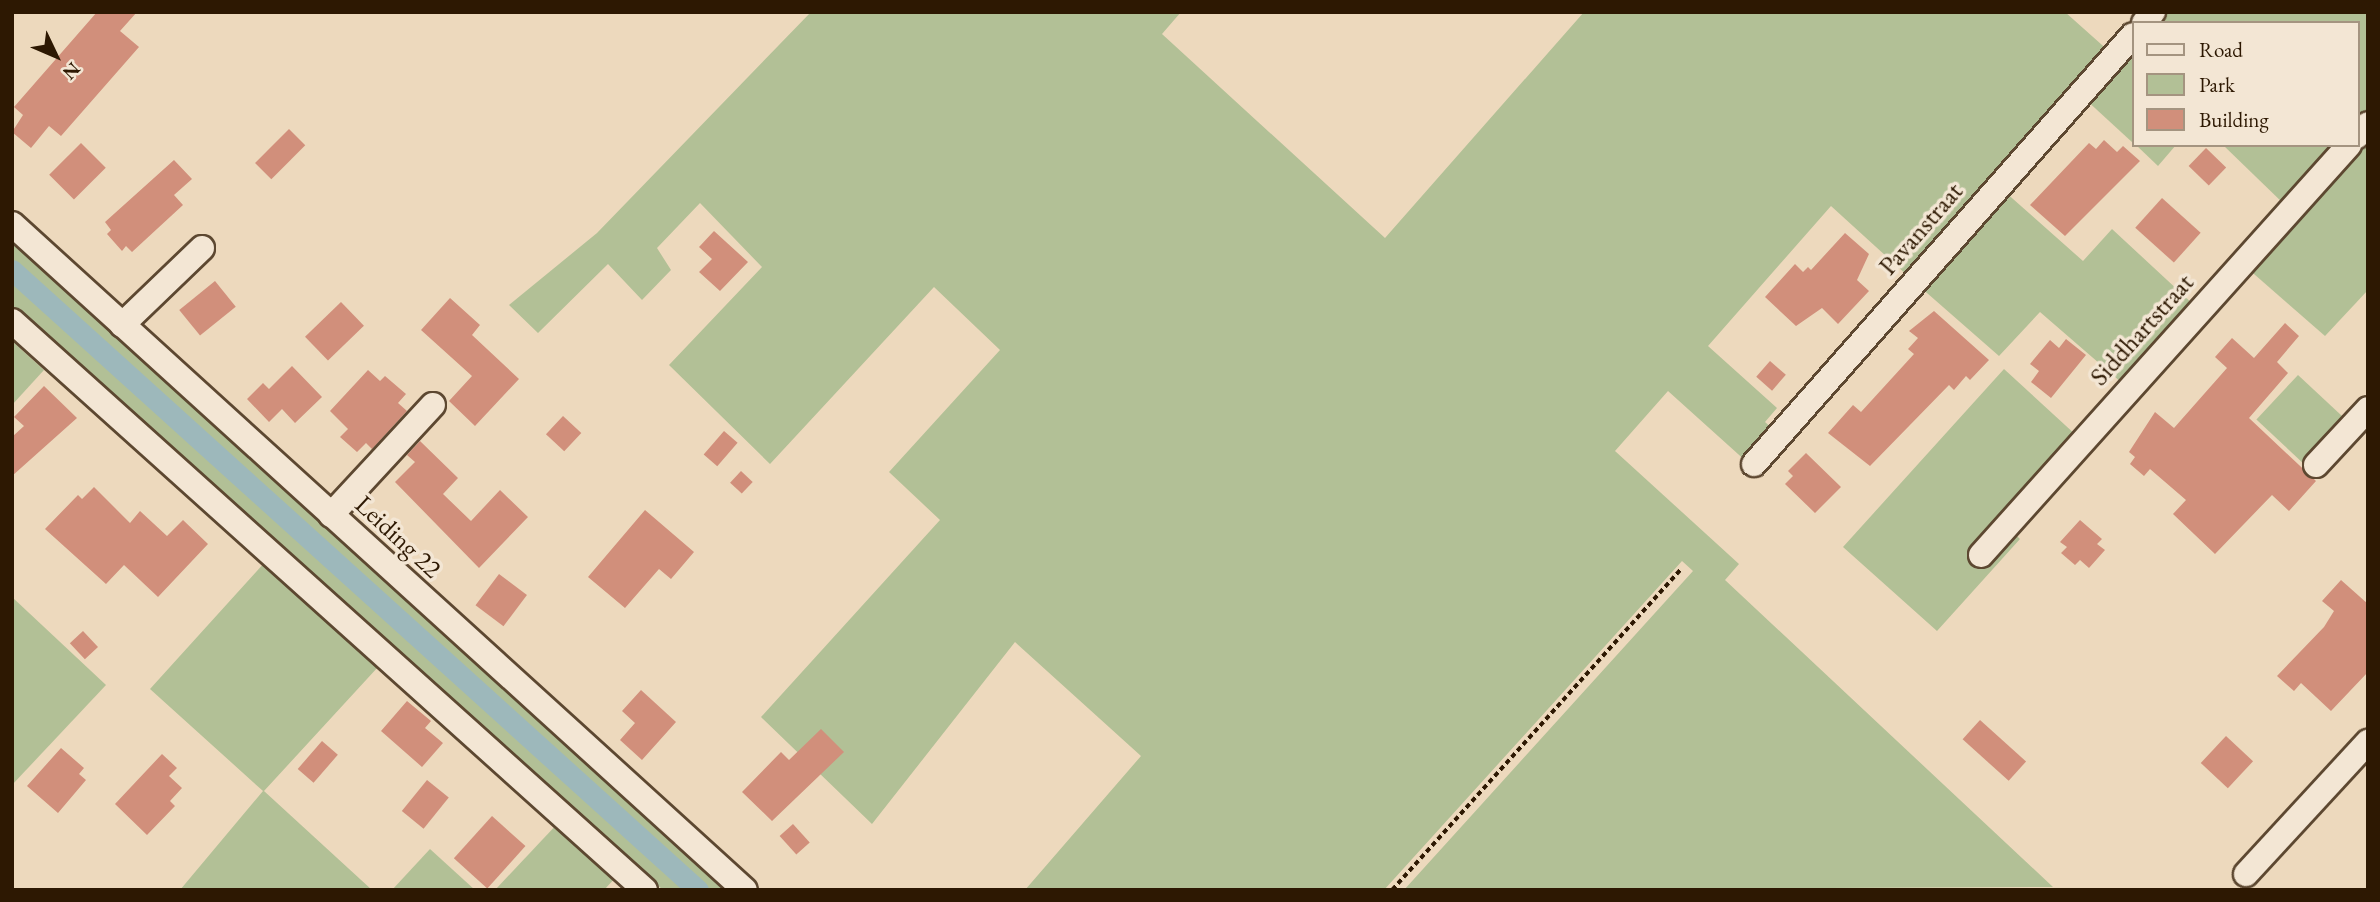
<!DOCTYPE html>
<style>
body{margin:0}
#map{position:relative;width:2380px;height:902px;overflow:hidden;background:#edd9bd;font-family:"EB Garamond",serif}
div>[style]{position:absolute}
.green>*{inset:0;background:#b2c096;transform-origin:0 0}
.canal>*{height:21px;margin:-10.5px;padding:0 10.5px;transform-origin:10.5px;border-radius:10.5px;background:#9db8bb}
.building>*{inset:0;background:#d18f7b;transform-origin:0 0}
.path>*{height:3.5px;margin-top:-1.75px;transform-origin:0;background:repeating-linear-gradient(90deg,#2d1802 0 5px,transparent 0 8.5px)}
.roads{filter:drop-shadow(2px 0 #5d4831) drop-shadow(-2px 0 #5d4831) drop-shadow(0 2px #5d4831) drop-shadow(0 -2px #5d4831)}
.minor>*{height:24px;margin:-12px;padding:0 12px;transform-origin:12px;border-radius:12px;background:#f3e6d4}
span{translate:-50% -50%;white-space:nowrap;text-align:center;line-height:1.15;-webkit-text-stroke:7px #f3e6d4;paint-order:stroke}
.street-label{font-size:26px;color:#2d1802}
.frame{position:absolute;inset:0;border:14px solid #2d1802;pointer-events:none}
.legend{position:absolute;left:2132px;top:21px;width:228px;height:126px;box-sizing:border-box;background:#f3e6d4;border:2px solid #a49480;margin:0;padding:9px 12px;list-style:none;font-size:21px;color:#2d1802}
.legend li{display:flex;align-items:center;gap:14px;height:35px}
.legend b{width:35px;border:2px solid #a49480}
.north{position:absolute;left:21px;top:21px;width:70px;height:70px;-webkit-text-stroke:5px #f3e6d4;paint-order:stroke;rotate:134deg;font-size:19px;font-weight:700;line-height:28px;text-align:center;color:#2d1802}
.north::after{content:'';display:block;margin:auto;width:24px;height:32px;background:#2d1802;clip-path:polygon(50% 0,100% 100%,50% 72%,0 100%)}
</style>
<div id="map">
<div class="green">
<i style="clip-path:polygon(811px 12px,1181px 12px,1162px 34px,1385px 238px,1584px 12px,2065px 12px,2111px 53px,1909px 277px,1831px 206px,1708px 346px,1777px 408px,1765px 422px,1775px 431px,1748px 463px,1668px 391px,1615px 451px,1739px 564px,1725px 580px,2053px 887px,1404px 890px,1693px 571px,1682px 561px,1384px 890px,1025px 890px,1141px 756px,1015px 642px,872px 824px,761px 717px,940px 520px,889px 472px,1000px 350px,934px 287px,770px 464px,669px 365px,762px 267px,700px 203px,657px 248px,671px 270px,642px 300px,608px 264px,538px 333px,509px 305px,597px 233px)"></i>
<i style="clip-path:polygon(2161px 12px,2368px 12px,2368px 117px,2357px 128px,2357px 23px,2152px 23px)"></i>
<i style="clip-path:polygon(2133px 43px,2133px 143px,2084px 98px)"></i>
<i style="clip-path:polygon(2368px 133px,2368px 290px,2325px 336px,2246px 267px)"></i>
<i style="clip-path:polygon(2136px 145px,2176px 145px,2158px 166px)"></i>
<i style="clip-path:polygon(2223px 145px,2342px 145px,2286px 206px)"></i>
<i style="clip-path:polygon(2004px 191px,2083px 261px,2112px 229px,2194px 305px,2122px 383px,2040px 312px,1999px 356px,1919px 286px)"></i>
<i style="clip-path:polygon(12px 234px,737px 890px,663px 890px,12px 306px)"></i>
<i style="clip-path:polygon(12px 341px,44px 370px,12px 405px)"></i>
<i style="clip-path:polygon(2004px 369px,2077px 436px,2000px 520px,2020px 539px,1937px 631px,1843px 547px)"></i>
<i style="left:2298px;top:375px;width:69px;height:61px;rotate:43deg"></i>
<i style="clip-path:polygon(265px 562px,378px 667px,264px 791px,372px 890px,180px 890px,263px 791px,150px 689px)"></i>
<i style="clip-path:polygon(12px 597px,106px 685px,12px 785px)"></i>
<i style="clip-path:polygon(559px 822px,617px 876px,604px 890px,495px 890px)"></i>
<i style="clip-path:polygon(430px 849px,475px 890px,392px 890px)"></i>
</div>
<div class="canal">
<i style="left:12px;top:270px;width:925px;rotate:42.11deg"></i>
</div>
<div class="building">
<i style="clip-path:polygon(97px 12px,137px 12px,120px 31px,139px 47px,61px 136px,49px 126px,31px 148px,12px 132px,23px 115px,14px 107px)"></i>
<i style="left:289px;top:129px;width:23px;height:48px;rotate:45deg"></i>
<i style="clip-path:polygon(2104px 140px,2117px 152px,2123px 146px,2140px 161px,2065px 236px,2030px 205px,2089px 143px,2096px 149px)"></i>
<i style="left:81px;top:143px;width:35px;height:45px;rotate:45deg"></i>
<i style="left:2206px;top:148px;width:28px;height:25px;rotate:44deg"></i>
<i style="clip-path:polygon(174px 160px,192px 179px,174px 195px,183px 205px,132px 252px,126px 246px,122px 251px,107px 234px,111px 230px,105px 222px)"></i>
<i style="left:2162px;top:198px;width:52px;height:40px;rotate:42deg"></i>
<i style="clip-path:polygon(714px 231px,748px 262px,720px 291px,699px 272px,712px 259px,699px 247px)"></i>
<i style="clip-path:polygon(1845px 233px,1869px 254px,1857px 280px,1869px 291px,1838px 324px,1822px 308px,1796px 326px,1765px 297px,1795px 264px,1803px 272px,1808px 267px,1811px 270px)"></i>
<i style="left:215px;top:281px;width:33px;height:46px;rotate:51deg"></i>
<i style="clip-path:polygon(450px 298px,480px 325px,472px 335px,519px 379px,475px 426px,449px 401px,472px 376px,421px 330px)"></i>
<i style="left:341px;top:302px;width:33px;height:50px;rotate:46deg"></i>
<i style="clip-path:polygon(1934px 311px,1989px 360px,1970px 380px,1966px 376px,1954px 390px,1949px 385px,1870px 466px,1828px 433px,1853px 405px,1861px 412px,1914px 354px,1908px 349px,1918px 338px,1909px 331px)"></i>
<i style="clip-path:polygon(2285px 323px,2299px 336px,2277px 362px,2288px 373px,2249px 418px,2316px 481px,2289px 511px,2272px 495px,2215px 554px,2173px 514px,2186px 500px,2150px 469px,2144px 476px,2130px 464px,2135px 457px,2129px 452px,2155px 412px,2174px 428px,2227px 368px,2215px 357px,2232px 338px,2254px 358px)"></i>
<i style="clip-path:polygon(2066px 339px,2086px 355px,2051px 398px,2031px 382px,2039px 371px,2030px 364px,2050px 340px,2059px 348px)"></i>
<i style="left:1770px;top:361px;width:21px;height:21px;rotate:41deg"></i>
<i style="clip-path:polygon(292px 366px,322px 397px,295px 423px,282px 409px,269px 422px,247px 399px,263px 383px,269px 389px)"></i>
<i style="clip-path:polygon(368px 370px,380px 381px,385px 376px,406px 394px,398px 403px,407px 411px,372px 449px,366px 443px,357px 452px,340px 437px,348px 429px,330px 411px)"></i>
<i style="clip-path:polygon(44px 386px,77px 418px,12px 476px,12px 437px,24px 426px,14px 417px)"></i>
<i style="left:563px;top:416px;width:25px;height:25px;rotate:43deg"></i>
<i style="left:724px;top:431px;width:18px;height:31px;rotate:41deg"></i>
<i style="clip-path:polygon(420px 441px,458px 478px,443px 494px,471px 521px,500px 490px,528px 517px,479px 568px,395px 482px,415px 462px,407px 455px)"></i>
<i style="clip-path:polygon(1806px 453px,1841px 487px,1815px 513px,1785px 484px,1793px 476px,1788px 471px)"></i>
<i style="left:741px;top:471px;width:16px;height:16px;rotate:43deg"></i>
<i style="clip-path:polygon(94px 487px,130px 523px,140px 511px,167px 536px,183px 520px,208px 544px,158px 597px,124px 565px,106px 584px,45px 529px,78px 495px,82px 499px)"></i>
<i style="clip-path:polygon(645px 510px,694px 552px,671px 579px,659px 569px,625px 608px,588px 577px)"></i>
<i style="clip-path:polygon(2080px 520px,2102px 539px,2097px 544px,2105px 550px,2089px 568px,2080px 560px,2075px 565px,2061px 553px,2067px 547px,2060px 542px)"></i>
<i style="left:499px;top:574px;width:35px;height:39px;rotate:37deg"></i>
<i style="clip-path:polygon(2341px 580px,2368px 604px,2368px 672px,2331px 711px,2301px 683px,2294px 691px,2277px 676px,2324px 627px,2334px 611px,2322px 601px)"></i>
<i style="left:83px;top:631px;width:22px;height:18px;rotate:47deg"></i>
<i style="clip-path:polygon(641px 690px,676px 722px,642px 760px,620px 740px,635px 723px,622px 711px)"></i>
<i style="clip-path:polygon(407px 701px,431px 721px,425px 728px,443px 743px,422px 767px,381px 731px)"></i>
<i style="left:1980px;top:720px;width:62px;height:26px;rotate:42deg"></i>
<i style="clip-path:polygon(821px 729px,844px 752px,772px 821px,742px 792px,781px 752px,789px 760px)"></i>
<i style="left:2226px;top:736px;width:37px;height:37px;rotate:43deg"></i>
<i style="left:322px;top:741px;width:21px;height:37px;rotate:41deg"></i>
<i style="clip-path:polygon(61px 748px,84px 768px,79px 774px,86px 780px,58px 813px,27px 786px)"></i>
<i style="clip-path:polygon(162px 754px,177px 768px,169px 776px,182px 788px,170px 801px,175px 806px,147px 835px,115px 804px)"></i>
<i style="left:427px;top:780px;width:28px;height:40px;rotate:39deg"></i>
<i style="left:492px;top:816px;width:45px;height:57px;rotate:42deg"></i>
<i style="left:793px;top:824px;width:25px;height:18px;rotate:48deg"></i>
</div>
<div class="path">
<i style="left:1392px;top:890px;width:433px;rotate:-48deg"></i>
</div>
<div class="roads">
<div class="minor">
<i style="left:2144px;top:23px;width:14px;rotate:-51deg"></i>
<i style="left:2357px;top:136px;width:16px;rotate:-47deg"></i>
<i style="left:12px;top:224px;width:990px;rotate:42.26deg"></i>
<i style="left:12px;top:321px;width:851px;rotate:41.95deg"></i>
<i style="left:122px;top:325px;width:111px;rotate:-43.9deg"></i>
<i style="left:1754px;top:464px;width:572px;rotate:-48.54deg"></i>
<i style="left:2316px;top:465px;width:76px;rotate:-47.1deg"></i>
<i style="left:331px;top:515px;width:150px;rotate:-47.2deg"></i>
<i style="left:1981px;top:555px;width:551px;rotate:-48.09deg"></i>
<i style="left:2246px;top:874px;width:180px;rotate:-47.3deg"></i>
</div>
</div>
<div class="street-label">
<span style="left:1921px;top:229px;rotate:-49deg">Pavanstraat</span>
<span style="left:2142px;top:330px;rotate:-48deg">Siddhartstraat</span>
<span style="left:398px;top:537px;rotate:43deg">Leiding 22</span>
</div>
<div class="frame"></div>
<ul class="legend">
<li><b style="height:9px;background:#f3e6d4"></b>Road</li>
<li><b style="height:19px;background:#b2c096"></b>Park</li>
<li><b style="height:19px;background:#d18f7b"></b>Building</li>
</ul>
<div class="north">N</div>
</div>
